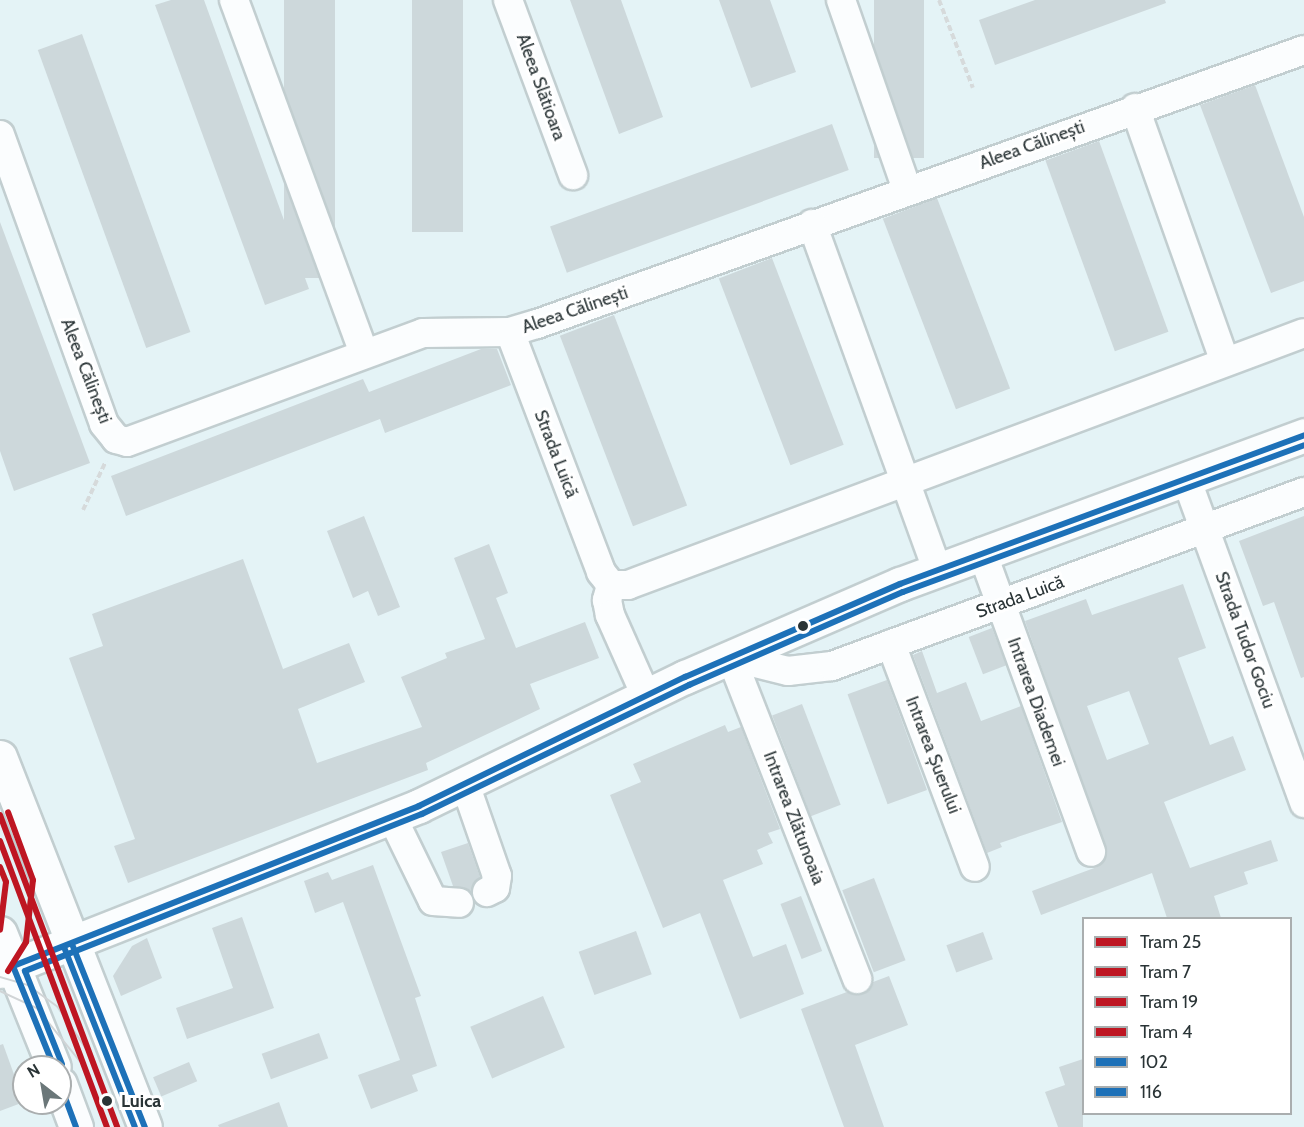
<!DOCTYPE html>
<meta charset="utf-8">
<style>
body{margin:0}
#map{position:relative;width:1304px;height:1127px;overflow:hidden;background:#e4f3f6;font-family:Cabin,sans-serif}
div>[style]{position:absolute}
.building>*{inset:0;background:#cdd8db;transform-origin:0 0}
.path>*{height:4px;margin-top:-2px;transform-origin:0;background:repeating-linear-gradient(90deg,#d6dadb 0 6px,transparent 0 9px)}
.roads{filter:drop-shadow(2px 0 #c2ced0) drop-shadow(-2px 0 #c2ced0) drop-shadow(0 2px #c2ced0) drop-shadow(0 -2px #c2ced0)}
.minor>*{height:28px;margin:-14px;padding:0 14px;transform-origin:14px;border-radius:14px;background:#fbfdfe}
.major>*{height:33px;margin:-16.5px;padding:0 16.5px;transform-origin:16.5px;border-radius:16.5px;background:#fbfdfe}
.tram>*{height:1.5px;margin:-0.75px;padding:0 0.75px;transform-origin:0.75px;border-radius:0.75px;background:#d0d4d6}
.bus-1>*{height:6px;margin:-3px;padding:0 3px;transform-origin:3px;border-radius:3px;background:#1d71b8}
.bus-2>*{height:6px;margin:-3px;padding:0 3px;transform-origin:3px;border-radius:3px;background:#1d71b8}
.tram-1>*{height:6px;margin:-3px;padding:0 3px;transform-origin:3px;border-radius:3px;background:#be1622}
.tram-2>*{height:6px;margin:-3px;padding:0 3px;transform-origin:3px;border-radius:3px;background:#be1622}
.tram-3>*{height:6px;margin:-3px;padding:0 3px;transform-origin:3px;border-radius:3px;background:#be1622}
.tram-4>*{height:6px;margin:-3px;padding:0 3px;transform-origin:3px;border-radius:3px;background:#be1622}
.dots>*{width:16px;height:16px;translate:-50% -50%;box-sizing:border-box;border:3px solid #fff;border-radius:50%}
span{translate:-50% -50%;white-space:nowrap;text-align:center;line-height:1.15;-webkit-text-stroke:6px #fff;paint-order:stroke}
.street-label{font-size:18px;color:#2a3436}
.stop-label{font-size:18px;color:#2a3436;font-weight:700}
.left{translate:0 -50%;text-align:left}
.legend{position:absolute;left:1082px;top:917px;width:210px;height:198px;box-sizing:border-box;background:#fff;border:2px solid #aaaeaf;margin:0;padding:8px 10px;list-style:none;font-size:18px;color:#2a3436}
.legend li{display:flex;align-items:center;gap:12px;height:30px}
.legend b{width:30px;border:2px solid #aaaeaf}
.north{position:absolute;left:12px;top:1055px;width:60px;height:60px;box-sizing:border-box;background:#fff;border:2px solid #aaaeaf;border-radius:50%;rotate:329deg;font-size:16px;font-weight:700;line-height:24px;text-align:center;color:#2a3436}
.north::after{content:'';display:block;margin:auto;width:21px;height:27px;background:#6b7779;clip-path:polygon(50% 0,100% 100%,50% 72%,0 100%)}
</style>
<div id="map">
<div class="building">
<i style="clip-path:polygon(171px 0,204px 0,309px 289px,265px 305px,155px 5px)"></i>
<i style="left:284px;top:0;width:51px;height:278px"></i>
<i style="left:412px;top:0;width:51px;height:232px"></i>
<i style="clip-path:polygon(570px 0,621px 0,663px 117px,619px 134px)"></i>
<i style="clip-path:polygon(719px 0,770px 0,796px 72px,751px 88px)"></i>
<i style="left:874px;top:0;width:50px;height:158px"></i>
<i style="clip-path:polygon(1035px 0,1165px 0,1166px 3px,995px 65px,979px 20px)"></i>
<i style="left:82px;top:34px;width:317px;height:47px;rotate:70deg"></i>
<i style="clip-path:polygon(1255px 85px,1304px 217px,1304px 281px,1271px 293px,1200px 105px)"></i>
<i style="left:832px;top:124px;width:49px;height:300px;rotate:70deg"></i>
<i style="left:1099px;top:141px;width:203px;height:57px;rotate:70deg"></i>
<i style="left:937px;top:198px;width:204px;height:58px;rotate:69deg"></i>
<i style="clip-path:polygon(0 222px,90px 463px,14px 491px,0 451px)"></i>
<i style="left:772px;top:258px;width:200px;height:57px;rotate:69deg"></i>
<i style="left:614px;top:315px;width:204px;height:58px;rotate:69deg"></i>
<i style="clip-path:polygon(481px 349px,497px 349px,511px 385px,385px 433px,380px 419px,126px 516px,111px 476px,363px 379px,369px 392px)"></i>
<i style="clip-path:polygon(364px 516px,400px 607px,378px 616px,368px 591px,353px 598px,327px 531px)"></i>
<i style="clip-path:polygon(1304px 516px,1304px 677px,1301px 678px,1274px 602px,1263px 606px,1239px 541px)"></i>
<i style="clip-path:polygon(489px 544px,508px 593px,496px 598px,516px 648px,585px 622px,599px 658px,530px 684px,540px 709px,426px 763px,428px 770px,128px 883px,114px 846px,135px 839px,69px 658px,103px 646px,92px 614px,243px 559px,283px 669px,349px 643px,365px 682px,298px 709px,317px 763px,422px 727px,401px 677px,447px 658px,445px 653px,485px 639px,454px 558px)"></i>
<i style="clip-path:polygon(evenodd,1183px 584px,1206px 648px,1178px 658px,1210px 745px,1233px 736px,1246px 770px,1164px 802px,1190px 868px,1271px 840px,1278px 861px,1244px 872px,1248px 884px,1214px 896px,1221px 918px,1167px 918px,1152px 873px,1041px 915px,1032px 891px,1097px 867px,1107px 854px,1025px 621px,1086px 599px,1092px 615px,1183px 584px,1129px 691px,1149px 744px,1107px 760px,1087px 706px,1129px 691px)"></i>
<i style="left:992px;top:628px;width:40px;height:25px;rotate:69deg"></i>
<i style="clip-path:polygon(922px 651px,937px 693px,966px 682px,981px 721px,1021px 706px,1062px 822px,1000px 843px,1002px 847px,987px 853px,913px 655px)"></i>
<i style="left:887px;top:680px;width:117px;height:42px;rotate:70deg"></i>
<i style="left:802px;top:704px;width:108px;height:32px;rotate:69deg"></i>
<i style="clip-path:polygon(725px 725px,728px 732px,741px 727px,780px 829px,768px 833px,773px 843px,757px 850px,763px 864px,723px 880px,753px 957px,786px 944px,804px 994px,740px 1019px,700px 913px,663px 928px,610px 795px,641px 782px,633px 764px)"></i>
<i style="clip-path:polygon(468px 843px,480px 877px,471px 892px,453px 886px,441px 852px)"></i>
<i style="clip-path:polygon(373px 865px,421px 996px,415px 998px,437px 1066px,412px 1075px,418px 1091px,371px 1109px,358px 1075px,400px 1060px,343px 902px,315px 913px,304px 881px,328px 872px,332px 880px)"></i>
<i style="left:874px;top:878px;width:88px;height:34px;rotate:69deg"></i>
<i style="left:801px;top:896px;width:59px;height:22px;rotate:69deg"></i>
<i style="clip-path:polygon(242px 917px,274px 1008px,187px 1039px,176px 1008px,233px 988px,212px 928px)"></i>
<i style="left:636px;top:931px;width:46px;height:61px;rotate:70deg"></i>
<i style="left:983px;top:932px;width:29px;height:39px;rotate:70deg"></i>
<i style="clip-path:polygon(147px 938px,162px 978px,121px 996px,113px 976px,132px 946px)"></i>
<i style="clip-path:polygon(889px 976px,908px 1025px,855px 1045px,884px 1127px,844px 1127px,801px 1009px,847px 992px,862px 994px,873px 982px)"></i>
<i style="left:543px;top:996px;width:56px;height:79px;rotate:67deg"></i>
<i style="left:319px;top:1033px;width:27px;height:61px;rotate:70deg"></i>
<i style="clip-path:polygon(3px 1044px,24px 1102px,0 1111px,0 1045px)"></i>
<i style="clip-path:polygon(1083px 1059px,1083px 1127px,1058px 1127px,1045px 1092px,1065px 1085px,1059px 1067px)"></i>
<i style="left:189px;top:1062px;width:21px;height:39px;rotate:67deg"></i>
<i style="clip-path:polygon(279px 1102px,288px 1127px,219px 1127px,218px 1125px)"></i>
</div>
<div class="path">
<i style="left:939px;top:0;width:94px;rotate:68.9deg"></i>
<i style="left:83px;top:510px;width:54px;rotate:-64.9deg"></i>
</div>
<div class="roads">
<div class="minor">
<i style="left:234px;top:0;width:376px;rotate:69.8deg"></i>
<i style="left:508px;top:0;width:187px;rotate:69.6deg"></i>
<i style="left:841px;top:0;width:201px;rotate:70.8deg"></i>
<i style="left:1135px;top:108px;width:269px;rotate:70.5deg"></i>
<i style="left:0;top:135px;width:307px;rotate:70.2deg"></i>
<i style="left:104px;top:424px;width:19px;rotate:51deg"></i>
<i style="left:116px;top:439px;width:11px;rotate:15deg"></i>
<i style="left:127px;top:442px;width:315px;rotate:-20.2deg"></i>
<i style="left:423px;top:333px;width:87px;rotate:-0.7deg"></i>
<i style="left:510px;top:332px;width:28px;rotate:-17deg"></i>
<i style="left:537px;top:324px;width:814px;rotate:-19.66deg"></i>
<i style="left:812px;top:224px;width:367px;rotate:70.1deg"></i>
<i style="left:510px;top:332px;width:257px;rotate:69.2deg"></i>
<i style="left:601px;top:572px;width:16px;rotate:52deg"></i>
<i style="left:611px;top:585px;width:17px"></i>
<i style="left:628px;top:585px;width:721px;rotate:-20.44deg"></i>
<i style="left:1186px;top:478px;width:346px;rotate:70deg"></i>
<i style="left:982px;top:552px;width:319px;rotate:70deg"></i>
<i style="left:611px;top:585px;width:16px;rotate:105deg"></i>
<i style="left:607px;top:600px;width:15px;rotate:79deg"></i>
<i style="left:610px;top:615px;width:89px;rotate:66deg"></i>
<i style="left:891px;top:644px;width:238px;rotate:69.4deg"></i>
<i style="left:731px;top:657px;width:59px;rotate:13.8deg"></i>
<i style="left:788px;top:671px;width:44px;rotate:-6.5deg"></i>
<i style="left:832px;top:666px;width:503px;rotate:-20.24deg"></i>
<i style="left:731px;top:657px;width:346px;rotate:68.6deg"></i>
<i style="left:465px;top:784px;width:97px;rotate:70.8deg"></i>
<i style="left:497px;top:876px;width:12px;rotate:99deg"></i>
<i style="left:495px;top:888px;width:9px;rotate:153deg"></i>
<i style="left:392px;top:817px;width:93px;rotate:64deg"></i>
<i style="left:433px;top:901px;width:26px;rotate:4deg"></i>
</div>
<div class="major">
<i style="left:0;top:757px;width:397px;rotate:68.6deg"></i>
<i style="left:0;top:933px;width:144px;rotate:68.1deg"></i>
<i style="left:0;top:971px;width:450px;rotate:-21.5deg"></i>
<i style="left:419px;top:806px;width:296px;rotate:-25.9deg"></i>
<i style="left:685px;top:677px;width:234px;rotate:-23.4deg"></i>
<i style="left:900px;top:584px;width:431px;rotate:-20.2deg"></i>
<i style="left:60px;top:1084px;width:46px;rotate:69.6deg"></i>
</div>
</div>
<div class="tram">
<i style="left:0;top:977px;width:29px;rotate:16deg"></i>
<i style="left:28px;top:985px;width:37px;rotate:36deg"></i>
<i style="left:58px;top:1007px;width:60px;rotate:55.8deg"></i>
<i style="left:0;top:991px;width:41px;rotate:24.7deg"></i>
<i style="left:37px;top:1008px;width:68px;rotate:50.9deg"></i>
</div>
<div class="bus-1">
<i style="left:72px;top:944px;width:197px;rotate:68.3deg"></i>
<i style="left:54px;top:1067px;width:109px;rotate:-112.1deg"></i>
<i style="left:13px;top:966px;width:436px;rotate:-21.5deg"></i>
<i style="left:419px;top:806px;width:296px;rotate:-25.9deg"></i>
<i style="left:685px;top:677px;width:234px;rotate:-23.4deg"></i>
<i style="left:900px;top:584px;width:431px;rotate:-20.2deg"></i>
<i style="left:60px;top:1084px;width:46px;rotate:69.6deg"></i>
</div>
<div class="bus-2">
<i style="left:64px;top:947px;width:193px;rotate:68.5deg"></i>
<i style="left:62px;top:1064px;width:100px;rotate:-111.7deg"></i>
<i style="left:25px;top:971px;width:427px;rotate:-21.6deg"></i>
<i style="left:422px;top:814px;width:297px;rotate:-25.8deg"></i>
<i style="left:689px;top:685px;width:233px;rotate:-23.5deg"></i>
<i style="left:903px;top:592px;width:427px;rotate:-20.1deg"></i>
</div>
<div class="tram-1">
<i style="left:0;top:815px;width:333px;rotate:69.4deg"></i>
</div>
<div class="tram-2">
<i style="left:0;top:841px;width:305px;rotate:69.5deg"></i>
</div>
<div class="tram-3">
<i style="left:8px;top:971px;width:34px;rotate:-58deg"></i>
<i style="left:26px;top:942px;width:62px;rotate:-83.6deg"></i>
<i style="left:33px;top:880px;width:72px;rotate:-110.2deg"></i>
</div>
<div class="tram-4">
<i style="left:0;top:867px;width:16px;rotate:68deg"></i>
<i style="left:6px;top:882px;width:48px;rotate:97.1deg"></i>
</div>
<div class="dots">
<i style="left:803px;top:626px;background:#2a3436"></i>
<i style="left:107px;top:1101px;background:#2a3436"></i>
</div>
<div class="street-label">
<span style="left:541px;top:87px;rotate:70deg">Aleea Slătioara</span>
<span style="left:1032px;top:145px;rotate:-20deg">Aleea Călinești</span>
<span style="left:575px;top:310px;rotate:-19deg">Aleea Călinești</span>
<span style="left:86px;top:371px;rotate:69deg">Aleea Călinești</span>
<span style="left:556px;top:454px;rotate:69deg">Strada Luică</span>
<span style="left:1020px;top:597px;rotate:-20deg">Strada Luică</span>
<span style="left:1245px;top:640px;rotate:70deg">Strada Tudor Gociu</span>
<span style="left:1036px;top:702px;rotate:70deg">Intrarea Diademei</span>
<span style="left:933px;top:755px;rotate:69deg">Intrarea Șuerului</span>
<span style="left:794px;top:818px;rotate:69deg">Intrarea Zlătunoaia</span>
</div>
<div class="stop-label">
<span class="left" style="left:121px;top:1101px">Luica</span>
</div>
<ul class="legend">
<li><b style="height:8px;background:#be1622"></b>Tram 25</li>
<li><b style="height:8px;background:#be1622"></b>Tram 7</li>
<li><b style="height:8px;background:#be1622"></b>Tram 19</li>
<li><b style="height:8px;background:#be1622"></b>Tram 4</li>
<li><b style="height:8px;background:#1d71b8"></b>102</li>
<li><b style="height:8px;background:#1d71b8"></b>116</li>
</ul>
<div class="north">N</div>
</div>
